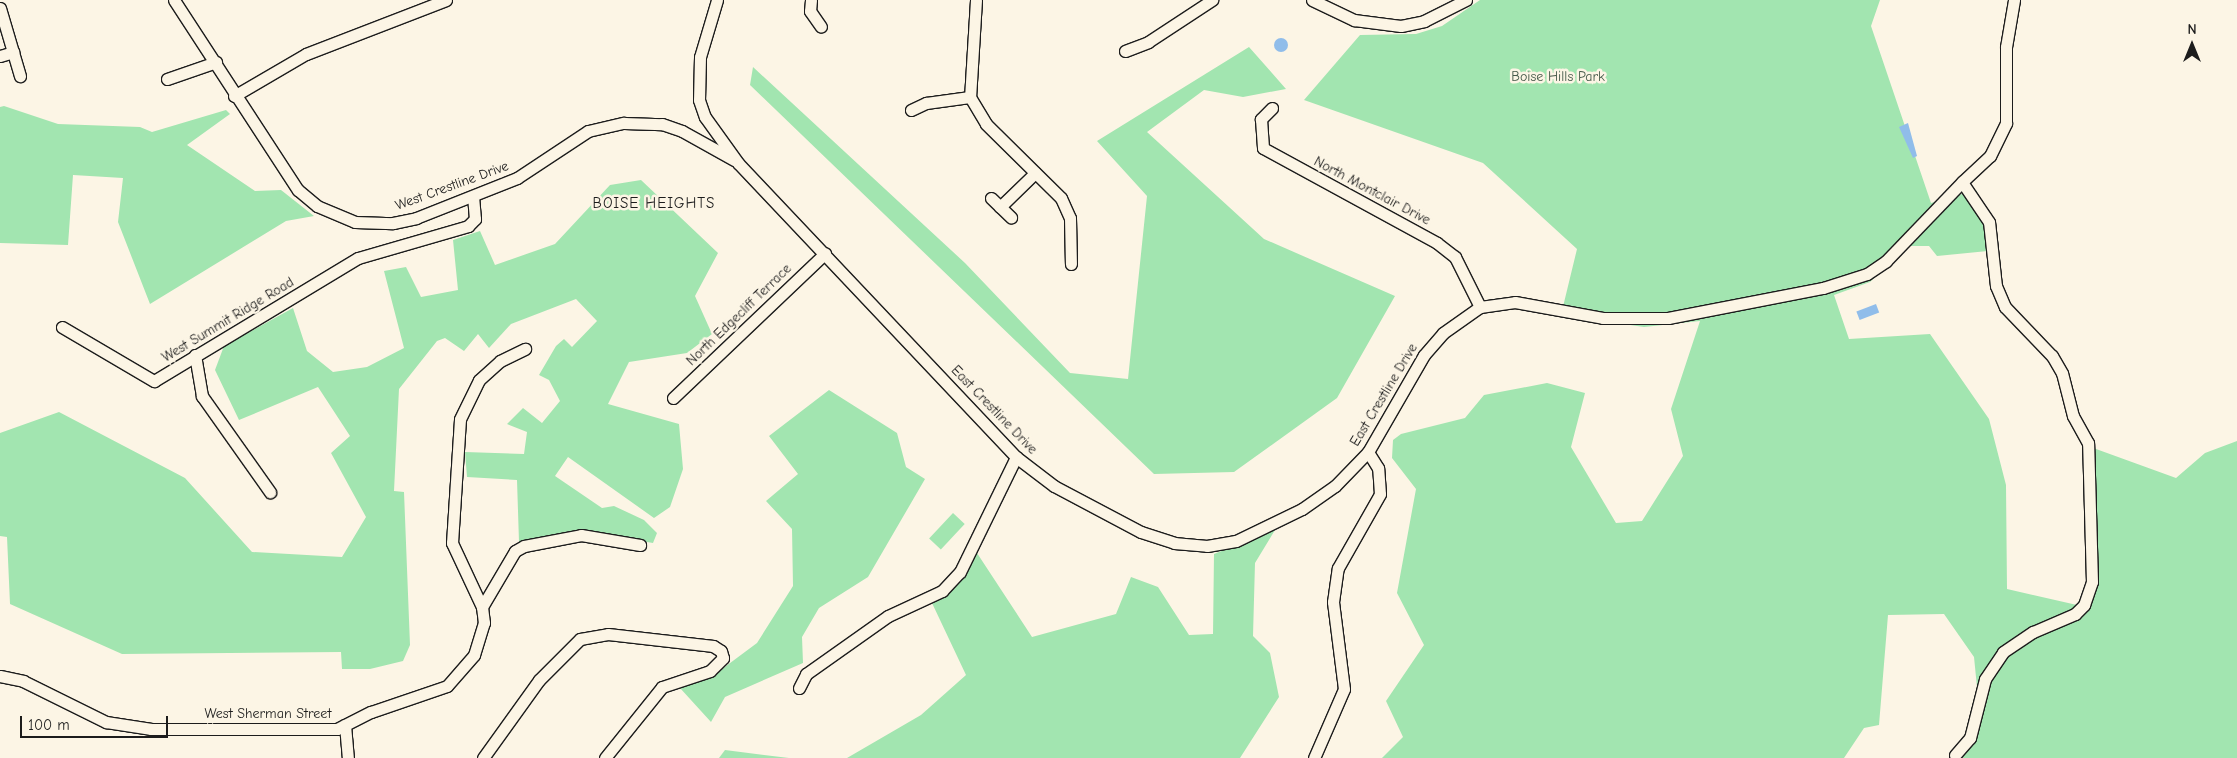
<!DOCTYPE html>
<style>
body{margin:0}
#map{position:relative;width:2237px;height:758px;overflow:hidden;background:#fcf5e5;font-family:"Comic Neue",sans-serif}
div>[style]{position:absolute}
.green>*{inset:0;background:#a2e5b0;transform-origin:0 0}
.water>*{inset:0;background:#90bdea;transform-origin:0 0}
.round{border-radius:50%}
.roads{filter:drop-shadow(1px 0 #1c1c1c) drop-shadow(-1px 0 #1c1c1c) drop-shadow(0 1px #1c1c1c) drop-shadow(0 -1px #1c1c1c)}
.minor>*{height:11px;margin:-5.5px;padding:0 5.5px;transform-origin:5.5px;border-radius:5.5px;background:#fcf5e5}
span{translate:-50% -50%;white-space:nowrap;text-align:center;line-height:1.15;-webkit-text-stroke:5px #fcf5e5;paint-order:stroke}
.park-label{font-size:14px;color:#445848}
.street-label{font-size:14px;color:#1c1c1c}
.neighbourhood-label{font-size:15px;color:#1c1c1c;letter-spacing:1px}
.north{position:absolute;left:2167px;top:20px;width:50px;height:50px;-webkit-text-stroke:4px #fcf5e5;paint-order:stroke;rotate:0deg;font-size:14px;font-weight:700;line-height:20px;text-align:center;color:#1c1c1c}
.north::after{content:'';display:block;margin:auto;width:18px;height:22px;background:#1c1c1c;clip-path:polygon(50% 0,100% 100%,50% 72%,0 100%)}
.scale{position:absolute;left:20px;top:716px;width:148px;height:22px;box-sizing:border-box;border:2px solid #1c1c1c;border-top:0;padding-left:6px;font-size:15px;line-height:18px;white-space:nowrap;color:#1c1c1c;-webkit-text-stroke:4px #fcf5e5;paint-order:stroke}
</style>
<div id="map">
<div class="green">
<i style="clip-path:polygon(1480px 0,1880px 0,1871px 26px,1931px 203px,1976px 190px,1996px 230px,1998px 250px,1937px 256px,1929px 246px,1908px 246px,1870px 282px,1834px 295px,1849px 339px,1930px 334px,1989px 419px,2006px 485px,2007px 589px,2077px 605px,2087px 583px,2085px 445px,2176px 478px,2205px 453px,2237px 441px,2237px 758px,1959px 758px,1977px 687px,1974px 657px,1944px 614px,1888px 615px,1879px 725px,1864px 728px,1844px 758px,1382px 758px,1403px 737px,1386px 701px,1424px 645px,1397px 593px,1416px 489px,1392px 458px,1393px 440px,1401px 434px,1465px 418px,1484px 395px,1547px 383px,1585px 393px,1571px 447px,1616px 523px,1642px 521px,1683px 456px,1671px 409px,1700px 321px,1644px 327px,1561px 315px,1577px 249px,1483px 163px,1304px 100px,1360px 35px,1416px 34px,1442px 26px)"></i>
<i style="clip-path:polygon(1249px 47px,1286px 89px,1243px 97px,1204px 90px,1147px 132px,1264px 239px,1395px 296px,1337px 398px,1234px 472px,1154px 474px,750px 85px,753px 67px,965px 263px,1070px 373px,1128px 379px,1147px 196px,1097px 141px)"></i>
<i style="clip-path:polygon(4px 106px,58px 124px,140px 127px,152px 132px,226px 110px,230px 114px,187px 145px,255px 191px,281px 190px,314px 216px,286px 221px,150px 304px,118px 222px,123px 178px,73px 175px,68px 245px,0 243px,0 107px)"></i>
<i style="clip-path:polygon(641px 180px,718px 253px,695px 296px,712px 334px,687px 353px,629px 362px,608px 404px,679px 424px,683px 469px,670px 507px,654px 518px,568px 457px,555px 476px,602px 508px,614px 506px,644px 520px,657px 533px,653px 543px,577px 530px,519px 542px,517px 480px,467px 477px,465px 452px,524px 454px,527px 432px,507px 424px,523px 408px,542px 423px,560px 401px,549px 380px,539px 375px,556px 346px,564px 339px,572px 347px,597px 321px,576px 299px,511px 324px,489px 348px,478px 334px,464px 351px,445px 338px,437px 341px,399px 389px,394px 491px,404px 492px,410px 645px,403px 661px,370px 669px,342px 669px,341px 652px,122px 654px,10px 604px,7px 537px,0 536px,0 433px,59px 412px,185px 478px,252px 552px,342px 557px,366px 517px,331px 453px,350px 436px,318px 387px,239px 420px,215px 370px,224px 346px,293px 308px,307px 351px,333px 372px,367px 367px,404px 348px,384px 271px,406px 267px,421px 297px,458px 290px,453px 240px,480px 231px,495px 265px,555px 244px,610px 185px)"></i>
<i style="clip-path:polygon(829px 390px,897px 433px,906px 467px,925px 479px,868px 577px,819px 608px,802px 637px,803px 663px,725px 697px,711px 722px,680px 688px,714px 675px,757px 643px,793px 586px,792px 529px,766px 501px,798px 474px,769px 436px)"></i>
<i style="left:953px;top:513px;width:16px;height:35px;rotate:43deg"></i>
<i style="clip-path:polygon(1275px 530px,1255px 563px,1253px 636px,1270px 653px,1279px 697px,1240px 758px,847px 758px,921px 715px,966px 675px,932px 603px,957px 582px,977px 553px,1032px 637px,1116px 614px,1131px 577px,1158px 587px,1189px 635px,1213px 634px,1214px 554px)"></i>
<i style="clip-path:polygon(725px 750px,789px 758px,719px 758px)"></i>
</div>
<div class="water">
<i class="round" style="left:1274px;top:38px;width:14px;height:14px"></i>
<i style="clip-path:polygon(1908px 123px,1917px 156px,1913px 158px,1899px 127px)"></i>
<i style="left:1876px;top:304px;width:9px;height:21px;rotate:69deg"></i>
</div>
<div class="roads">
<div class="minor">
<i style="left:174px;top:0;width:227px;rotate:56.9deg"></i>
<i style="left:298px;top:190px;width:25px;rotate:40deg"></i>
<i style="left:317px;top:206px;width:41px;rotate:22.8deg"></i>
<i style="left:355px;top:222px;width:38px;rotate:2deg"></i>
<i style="left:393px;top:223px;width:24px;rotate:-12deg"></i>
<i style="left:416px;top:218px;width:109px;rotate:-21.6deg"></i>
<i style="left:517px;top:178px;width:85px;rotate:-33.5deg"></i>
<i style="left:588px;top:131px;width:37px;rotate:-13deg"></i>
<i style="left:624px;top:123px;width:38px;rotate:2deg"></i>
<i style="left:662px;top:124px;width:21px;rotate:19deg"></i>
<i style="left:682px;top:131px;width:60px;rotate:29.1deg"></i>
<i style="left:717px;top:0;width:59px;rotate:106.6deg"></i>
<i style="left:700px;top:57px;width:43px;rotate:91.3deg"></i>
<i style="left:699px;top:100px;width:18px;rotate:71deg"></i>
<i style="left:705px;top:117px;width:57px;rotate:54.3deg"></i>
<i style="left:738px;top:163px;width:405px;rotate:46.6deg"></i>
<i style="left:1016px;top:457px;width:48px;rotate:37.3deg"></i>
<i style="left:1054px;top:486px;width:98px;rotate:27.9deg"></i>
<i style="left:1141px;top:532px;width:35px;rotate:18deg"></i>
<i style="left:1174px;top:543px;width:33px;rotate:5deg"></i>
<i style="left:1207px;top:546px;width:29px;rotate:-10deg"></i>
<i style="left:1236px;top:541px;width:73px;rotate:-25.9deg"></i>
<i style="left:1302px;top:509px;width:40px;rotate:-34.9deg"></i>
<i style="left:1335px;top:486px;width:47px;rotate:-45.9deg"></i>
<i style="left:1368px;top:452px;width:112px;rotate:-60deg"></i>
<i style="left:1424px;top:355px;width:29px;rotate:-49deg"></i>
<i style="left:1443px;top:333px;width:45px;rotate:-35.1deg"></i>
<i style="left:1480px;top:307px;width:35px;rotate:-8deg"></i>
<i style="left:1515px;top:302px;width:89px;rotate:10.3deg"></i>
<i style="left:1603px;top:318px;width:65px"></i>
<i style="left:1668px;top:318px;width:158px;rotate:-11deg"></i>
<i style="left:1823px;top:288px;width:46px;rotate:-17.7deg"></i>
<i style="left:1867px;top:274px;width:23px;rotate:-34deg"></i>
<i style="left:1886px;top:261px;width:110px;rotate:-46.1deg"></i>
<i style="left:811px;top:0;width:11px;rotate:95deg"></i>
<i style="left:810px;top:11px;width:19px;rotate:55deg"></i>
<i style="left:976px;top:0;width:97px;rotate:93.5deg"></i>
<i style="left:970px;top:97px;width:31px;rotate:59deg"></i>
<i style="left:986px;top:124px;width:105px;rotate:44.6deg"></i>
<i style="left:1061px;top:198px;width:22px;rotate:66deg"></i>
<i style="left:1070px;top:218px;width:46px;rotate:88.8deg"></i>
<i style="left:1312px;top:0;width:47px;rotate:25.5deg"></i>
<i style="left:1354px;top:20px;width:47px;rotate:7.3deg"></i>
<i style="left:1401px;top:26px;width:24px;rotate:-12deg"></i>
<i style="left:1424px;top:21px;width:47px;rotate:-26.6deg"></i>
<i style="left:0;top:8px;width:71px;rotate:73.6deg"></i>
<i style="left:1125px;top:51px;width:25px;rotate:-21deg"></i>
<i style="left:1148px;top:42px;width:77px;rotate:-33.3deg"></i>
<i style="left:0;top:56px;width:14px;rotate:-17deg"></i>
<i style="left:167px;top:79px;width:52px;rotate:-19.1deg"></i>
<i style="left:234px;top:96px;width:83px;rotate:-30.3deg"></i>
<i style="left:306px;top:54px;width:150px;rotate:-21.1deg"></i>
<i style="left:1272px;top:108px;width:16px;rotate:135deg"></i>
<i style="left:1261px;top:119px;width:29px;rotate:86deg"></i>
<i style="left:1263px;top:148px;width:198px;rotate:28.6deg"></i>
<i style="left:1437px;top:243px;width:23px;rotate:38deg"></i>
<i style="left:1455px;top:257px;width:56px;rotate:63.4deg"></i>
<i style="left:911px;top:110px;width:17px;rotate:-25deg"></i>
<i style="left:926px;top:103px;width:44px;rotate:-7.8deg"></i>
<i style="left:991px;top:198px;width:28px;rotate:44deg"></i>
<i style="left:1000px;top:207px;width:49px;rotate:-44.2deg"></i>
<i style="left:62px;top:327px;width:107px;rotate:30.4deg"></i>
<i style="left:154px;top:381px;width:238px;rotate:-31.1deg"></i>
<i style="left:358px;top:258px;width:115px;rotate:-16.2deg"></i>
<i style="left:468px;top:226px;width:10px;rotate:-45deg"></i>
<i style="left:475px;top:219px;width:22px;rotate:-95deg"></i>
<i style="left:195px;top:355px;width:42px;rotate:80.3deg"></i>
<i style="left:202px;top:396px;width:118px;rotate:54.7deg"></i>
<i style="left:673px;top:398px;width:210px;rotate:-43.6deg"></i>
<i style="left:482px;top:607px;width:65px;rotate:-59.5deg"></i>
<i style="left:515px;top:551px;width:10px;rotate:-29deg"></i>
<i style="left:524px;top:546px;width:58px;rotate:-10.9deg"></i>
<i style="left:581px;top:535px;width:60px;rotate:9.6deg"></i>
<i style="left:0;top:676px;width:24px;rotate:12deg"></i>
<i style="left:23px;top:681px;width:93px;rotate:26.3deg"></i>
<i style="left:106px;top:722px;width:46px;rotate:8.8deg"></i>
<i style="left:151px;top:729px;width:186px"></i>
<i style="left:337px;top:729px;width:38px;rotate:-27deg"></i>
<i style="left:371px;top:712px;width:80px;rotate:-18.9deg"></i>
<i style="left:447px;top:686px;width:41px;rotate:-48.9deg"></i>
<i style="left:474px;top:655px;width:34px;rotate:-73deg"></i>
<i style="left:484px;top:623px;width:16px;rotate:-97deg"></i>
<i style="left:482px;top:607px;width:71px;rotate:-115.1deg"></i>
<i style="left:452px;top:543px;width:124px;rotate:-86.3deg"></i>
<i style="left:460px;top:419px;width:43px;rotate:-64deg"></i>
<i style="left:479px;top:380px;width:28px;rotate:-42deg"></i>
<i style="left:500px;top:361px;width:28px;rotate:-26deg"></i>
<i style="left:799px;top:688px;width:16px;rotate:-63deg"></i>
<i style="left:806px;top:674px;width:100px;rotate:-35.3deg"></i>
<i style="left:888px;top:616px;width:60px;rotate:-24.8deg"></i>
<i style="left:942px;top:591px;width:26px;rotate:-47deg"></i>
<i style="left:960px;top:572px;width:128px;rotate:-64deg"></i>
<i style="left:345px;top:725px;width:33px;rotate:85deg"></i>
<i style="left:1955px;top:755px;width:23px;rotate:-49deg"></i>
<i style="left:1970px;top:738px;width:61px;rotate:-75.7deg"></i>
<i style="left:1985px;top:679px;width:32px;rotate:-56deg"></i>
<i style="left:2003px;top:652px;width:36px;rotate:-34deg"></i>
<i style="left:2033px;top:632px;width:46px;rotate:-23.2deg"></i>
<i style="left:2075px;top:614px;width:13px;rotate:-45deg"></i>
<i style="left:2084px;top:605px;width:24px;rotate:-71deg"></i>
<i style="left:2092px;top:582px;width:139px;rotate:-91.6deg"></i>
<i style="left:2088px;top:443px;width:31px;rotate:-119deg"></i>
<i style="left:2073px;top:416px;width:44px;rotate:-104.3deg"></i>
<i style="left:2062px;top:373px;width:20px;rotate:-120deg"></i>
<i style="left:2052px;top:356px;width:68px;rotate:-133.8deg"></i>
<i style="left:2005px;top:307px;width:23px;rotate:-113deg"></i>
<i style="left:1996px;top:286px;width:64px;rotate:-96.2deg"></i>
<i style="left:1989px;top:222px;width:48px;rotate:-124deg"></i>
<i style="left:1962px;top:182px;width:38px;rotate:-43deg"></i>
<i style="left:1990px;top:156px;width:37px;rotate:-64deg"></i>
<i style="left:2006px;top:123px;width:76px;rotate:-90deg"></i>
<i style="left:2006px;top:47px;width:48px;rotate:-80.3deg"></i>
<i style="left:483px;top:758px;width:96px;rotate:-54.3deg"></i>
<i style="left:539px;top:680px;width:58px;rotate:-45deg"></i>
<i style="left:580px;top:639px;width:28px;rotate:-10deg"></i>
<i style="left:608px;top:634px;width:106px;rotate:6.5deg"></i>
<i style="left:713px;top:646px;width:9px;rotate:32deg"></i>
<i style="left:721px;top:651px;width:7px;rotate:74deg"></i>
<i style="left:723px;top:658px;width:18px;rotate:135deg"></i>
<i style="left:710px;top:671px;width:51px;rotate:161.6deg"></i>
<i style="left:662px;top:687px;width:91px;rotate:128.8deg"></i>
<i style="left:1314px;top:758px;width:75px;rotate:-66.5deg"></i>
<i style="left:1344px;top:689px;width:88px;rotate:-97.2deg"></i>
<i style="left:1333px;top:602px;width:34px;rotate:-82deg"></i>
<i style="left:1338px;top:568px;width:85px;rotate:-60.4deg"></i>
<i style="left:1380px;top:494px;width:26px;rotate:-94deg"></i>
<i style="left:1378px;top:468px;width:19px;rotate:-122deg"></i>
</div>
</div>
<div class="park-label">
<span style="left:1558px;top:77px">Boise Hills Park</span>
</div>
<div class="street-label">
<span style="left:452px;top:186px;rotate:-20deg">West Crestline Drive</span>
<span style="left:1372px;top:191px;rotate:28deg">North Montclair Drive</span>
<span style="left:739px;top:315px;rotate:-44deg">North Edgecliff Terrace</span>
<span style="left:228px;top:320px;rotate:-31deg">West Summit Ridge Road</span>
<span style="left:1384px;top:395px;rotate:-59deg">East Crestline Drive</span>
<span style="left:994px;top:410px;rotate:46deg">East Crestline Drive</span>
<span style="left:268px;top:714px">West Sherman Street</span>
</div>
<div class="neighbourhood-label">
<span style="left:654px;top:204px">BOISE HEIGHTS</span>
</div>
<div class="north">N</div>
<div class="scale">100 m</div>
</div>
